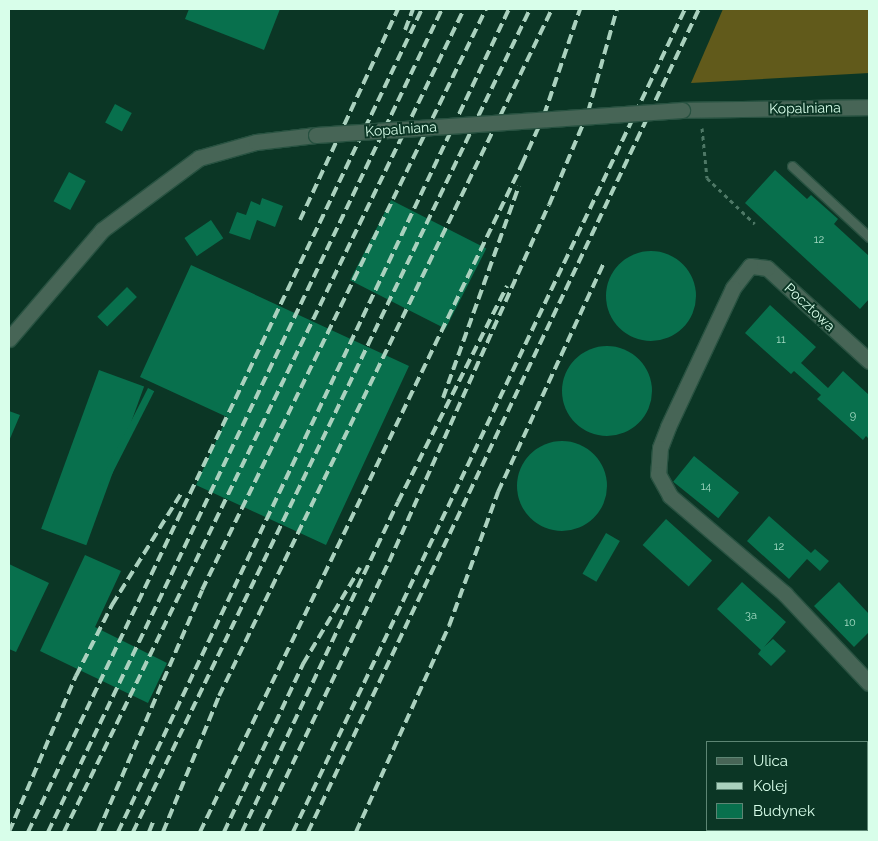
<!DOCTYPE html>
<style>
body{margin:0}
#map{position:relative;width:878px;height:841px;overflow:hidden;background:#0b3625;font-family:Raleway,sans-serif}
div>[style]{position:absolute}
.forest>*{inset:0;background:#615a1b}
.building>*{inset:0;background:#08704d;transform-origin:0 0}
.round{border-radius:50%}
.path>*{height:3px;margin-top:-1.5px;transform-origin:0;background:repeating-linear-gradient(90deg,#4e7866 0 4px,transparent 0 8px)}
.roads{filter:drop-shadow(1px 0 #285241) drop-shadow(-1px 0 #285241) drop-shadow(0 1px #285241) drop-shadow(0 -1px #285241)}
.lane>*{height:9px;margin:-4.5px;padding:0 4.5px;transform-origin:4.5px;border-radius:4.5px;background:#476556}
.street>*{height:15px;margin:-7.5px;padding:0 7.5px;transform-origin:7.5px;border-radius:7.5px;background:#476556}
.rail>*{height:4px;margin-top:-2px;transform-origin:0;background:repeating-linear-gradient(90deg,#aad1be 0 10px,transparent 0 15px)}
.bridges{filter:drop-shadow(1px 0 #285241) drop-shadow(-1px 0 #285241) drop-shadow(0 1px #285241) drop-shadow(0 -1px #285241)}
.street-bridge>*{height:15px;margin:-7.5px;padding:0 7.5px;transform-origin:7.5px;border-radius:7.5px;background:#476556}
span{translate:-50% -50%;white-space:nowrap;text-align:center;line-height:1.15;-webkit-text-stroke:4px #0b3625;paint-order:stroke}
.number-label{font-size:11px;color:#a4dac3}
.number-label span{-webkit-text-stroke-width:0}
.street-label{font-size:14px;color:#d8feea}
.frame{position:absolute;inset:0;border:10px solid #d8feea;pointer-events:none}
.legend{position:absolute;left:706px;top:741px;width:162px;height:90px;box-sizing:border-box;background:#0b3625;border:1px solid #5d8674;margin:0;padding:6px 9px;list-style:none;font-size:15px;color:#d8feea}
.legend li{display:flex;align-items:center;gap:10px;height:25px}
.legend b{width:25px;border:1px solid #5d8674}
</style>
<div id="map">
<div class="forest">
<i style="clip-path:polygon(723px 9px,869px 9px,869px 73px,691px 83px)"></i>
</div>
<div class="building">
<i style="clip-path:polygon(189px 9px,280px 9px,264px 50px,185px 19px)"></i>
<i style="left:115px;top:104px;width:19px;height:21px;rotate:28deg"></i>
<i style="clip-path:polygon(775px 170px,807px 199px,811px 195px,838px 219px,834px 224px,869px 256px,869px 299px,860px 309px,745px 203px)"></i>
<i style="left:69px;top:172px;width:19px;height:33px;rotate:28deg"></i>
<i style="clip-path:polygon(262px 198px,283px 206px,275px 227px,257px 220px,250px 240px,229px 233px,237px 212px,246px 215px,251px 201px,260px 205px)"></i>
<i style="left:391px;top:200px;width:107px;height:90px;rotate:27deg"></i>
<i style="left:211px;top:220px;width:22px;height:32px;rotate:56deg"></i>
<i class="round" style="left:606px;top:251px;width:90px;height:90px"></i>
<i style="clip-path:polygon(191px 265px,409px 366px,326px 545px,196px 485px,227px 417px,140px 377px)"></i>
<i style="left:127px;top:287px;width:14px;height:42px;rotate:45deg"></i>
<i style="clip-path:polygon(770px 305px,816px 347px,801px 363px,828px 388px,843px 371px,869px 395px,869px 439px,866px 436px,863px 440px,817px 399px,821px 395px,794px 371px,791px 374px,745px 333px)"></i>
<i class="round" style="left:562px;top:346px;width:90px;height:90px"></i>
<i style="left:99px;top:370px;width:48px;height:169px;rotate:20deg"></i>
<i style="left:148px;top:388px;width:7px;height:107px;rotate:27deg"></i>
<i style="clip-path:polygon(9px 411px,20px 415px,9px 441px)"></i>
<i class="round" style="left:517px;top:441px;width:90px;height:90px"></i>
<i style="left:694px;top:456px;width:58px;height:33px;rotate:39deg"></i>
<i style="clip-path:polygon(769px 516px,811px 553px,815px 549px,829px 561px,820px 571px,807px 559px,789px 579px,747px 541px)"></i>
<i style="left:666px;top:519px;width:62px;height:35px;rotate:42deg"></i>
<i style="left:606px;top:533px;width:16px;height:47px;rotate:30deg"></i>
<i style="clip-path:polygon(85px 555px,121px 571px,95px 627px,167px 663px,148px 703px,40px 651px)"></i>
<i style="clip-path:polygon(9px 564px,49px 583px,16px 652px,9px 649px)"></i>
<i style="clip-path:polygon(742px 582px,786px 622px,764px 647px,773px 639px,786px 651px,771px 666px,758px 654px,761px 650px,717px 609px)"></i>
<i style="clip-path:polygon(839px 582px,869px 614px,869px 632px,854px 647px,814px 606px)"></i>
</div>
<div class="path">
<i style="left:702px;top:128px;width:50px;rotate:84.3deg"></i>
<i style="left:707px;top:178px;width:66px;rotate:43.8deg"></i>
</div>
<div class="roads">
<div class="lane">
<i style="left:792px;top:166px;width:105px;rotate:42.7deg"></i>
</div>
<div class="street">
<i style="left:682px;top:110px;width:187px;rotate:-0.9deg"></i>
<i style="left:9px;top:339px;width:143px;rotate:-49.5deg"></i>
<i style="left:102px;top:230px;width:121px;rotate:-36.6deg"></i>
<i style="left:199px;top:158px;width:59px;rotate:-15.7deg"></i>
<i style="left:256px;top:142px;width:60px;rotate:-6.7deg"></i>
<i style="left:869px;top:361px;width:138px;rotate:-137.6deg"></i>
<i style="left:767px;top:268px;width:17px;rotate:-173deg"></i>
<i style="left:750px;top:266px;width:28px;rotate:128deg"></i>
<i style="left:733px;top:288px;width:153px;rotate:115.1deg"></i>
<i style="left:668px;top:427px;width:22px;rotate:111deg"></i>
<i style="left:660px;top:448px;width:26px;rotate:94deg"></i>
<i style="left:658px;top:474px;width:25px;rotate:61deg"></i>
<i style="left:670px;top:496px;width:151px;rotate:40.4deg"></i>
<i style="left:785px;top:594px;width:122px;rotate:46.7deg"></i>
</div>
</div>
<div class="rail">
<i style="left:405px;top:30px;width:22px;rotate:-69deg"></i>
<i style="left:300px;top:220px;width:233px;rotate:-65.1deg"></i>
<i style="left:443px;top:398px;width:225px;rotate:-70.3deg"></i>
<i style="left:9px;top:832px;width:170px;rotate:-66.8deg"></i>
<i style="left:76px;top:676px;width:80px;rotate:-63.1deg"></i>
<i style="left:112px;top:605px;width:133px;rotate:-58.2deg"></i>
<i style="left:28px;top:832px;width:912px;rotate:-64.42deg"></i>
<i style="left:48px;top:832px;width:912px;rotate:-64.42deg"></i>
<i style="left:64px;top:832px;width:915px;rotate:-64.08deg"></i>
<i style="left:98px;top:832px;width:263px;rotate:-66.7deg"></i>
<i style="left:202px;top:590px;width:647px;rotate:-63.95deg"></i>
<i style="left:118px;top:832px;width:911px;rotate:-64.59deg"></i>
<i style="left:133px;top:832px;width:914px;rotate:-64.25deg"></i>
<i style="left:149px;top:832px;width:11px;rotate:-68deg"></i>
<i style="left:163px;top:832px;width:147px;rotate:-67.6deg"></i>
<i style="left:219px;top:696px;width:763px;rotate:-64.14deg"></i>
<i style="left:200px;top:832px;width:742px;rotate:-64.26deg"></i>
<i style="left:522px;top:164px;width:54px;rotate:-65.8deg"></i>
<i style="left:544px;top:115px;width:112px;rotate:-71.2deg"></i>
<i style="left:224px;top:832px;width:186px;rotate:-64.8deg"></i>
<i style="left:303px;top:664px;width:112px;rotate:-59.3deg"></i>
<i style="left:242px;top:832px;width:365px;rotate:-64.7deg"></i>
<i style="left:398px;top:502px;width:242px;rotate:-63.2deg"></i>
<i style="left:260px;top:832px;width:299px;rotate:-64.5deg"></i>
<i style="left:389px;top:562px;width:391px;rotate:-65.9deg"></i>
<i style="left:549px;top:205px;width:101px;rotate:-67.2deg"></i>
<i style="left:588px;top:112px;width:107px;rotate:-74.3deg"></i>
<i style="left:293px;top:832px;width:912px;rotate:-64.53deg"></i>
<i style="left:308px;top:832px;width:911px;rotate:-64.59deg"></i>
<i style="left:356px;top:832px;width:226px;rotate:-65.7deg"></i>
<i style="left:449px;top:626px;width:143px;rotate:-69.9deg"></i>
<i style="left:498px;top:492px;width:252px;rotate:-65.2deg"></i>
</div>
<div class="bridges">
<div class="street-bridge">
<i style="left:316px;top:135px;width:367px;rotate:-3.9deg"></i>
</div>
</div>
<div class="number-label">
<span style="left:819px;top:240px">12</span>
<span style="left:781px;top:340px">11</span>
<span style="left:853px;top:416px">9</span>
<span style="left:706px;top:487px">14</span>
<span style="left:779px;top:547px">12</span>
<span style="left:751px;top:616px">3a</span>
<span style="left:850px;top:623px">10</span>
</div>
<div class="street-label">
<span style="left:805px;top:108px;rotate:-1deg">Kopalniana</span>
<span style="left:401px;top:129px;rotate:-4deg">Kopalniana</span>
<span style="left:810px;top:307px;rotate:43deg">Pocztowa</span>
</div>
<div class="frame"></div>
<ul class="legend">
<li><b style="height:6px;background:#476556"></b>Ulica</li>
<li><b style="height:6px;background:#aad1be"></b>Kolej</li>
<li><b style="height:14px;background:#08704d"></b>Budynek</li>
</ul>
</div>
